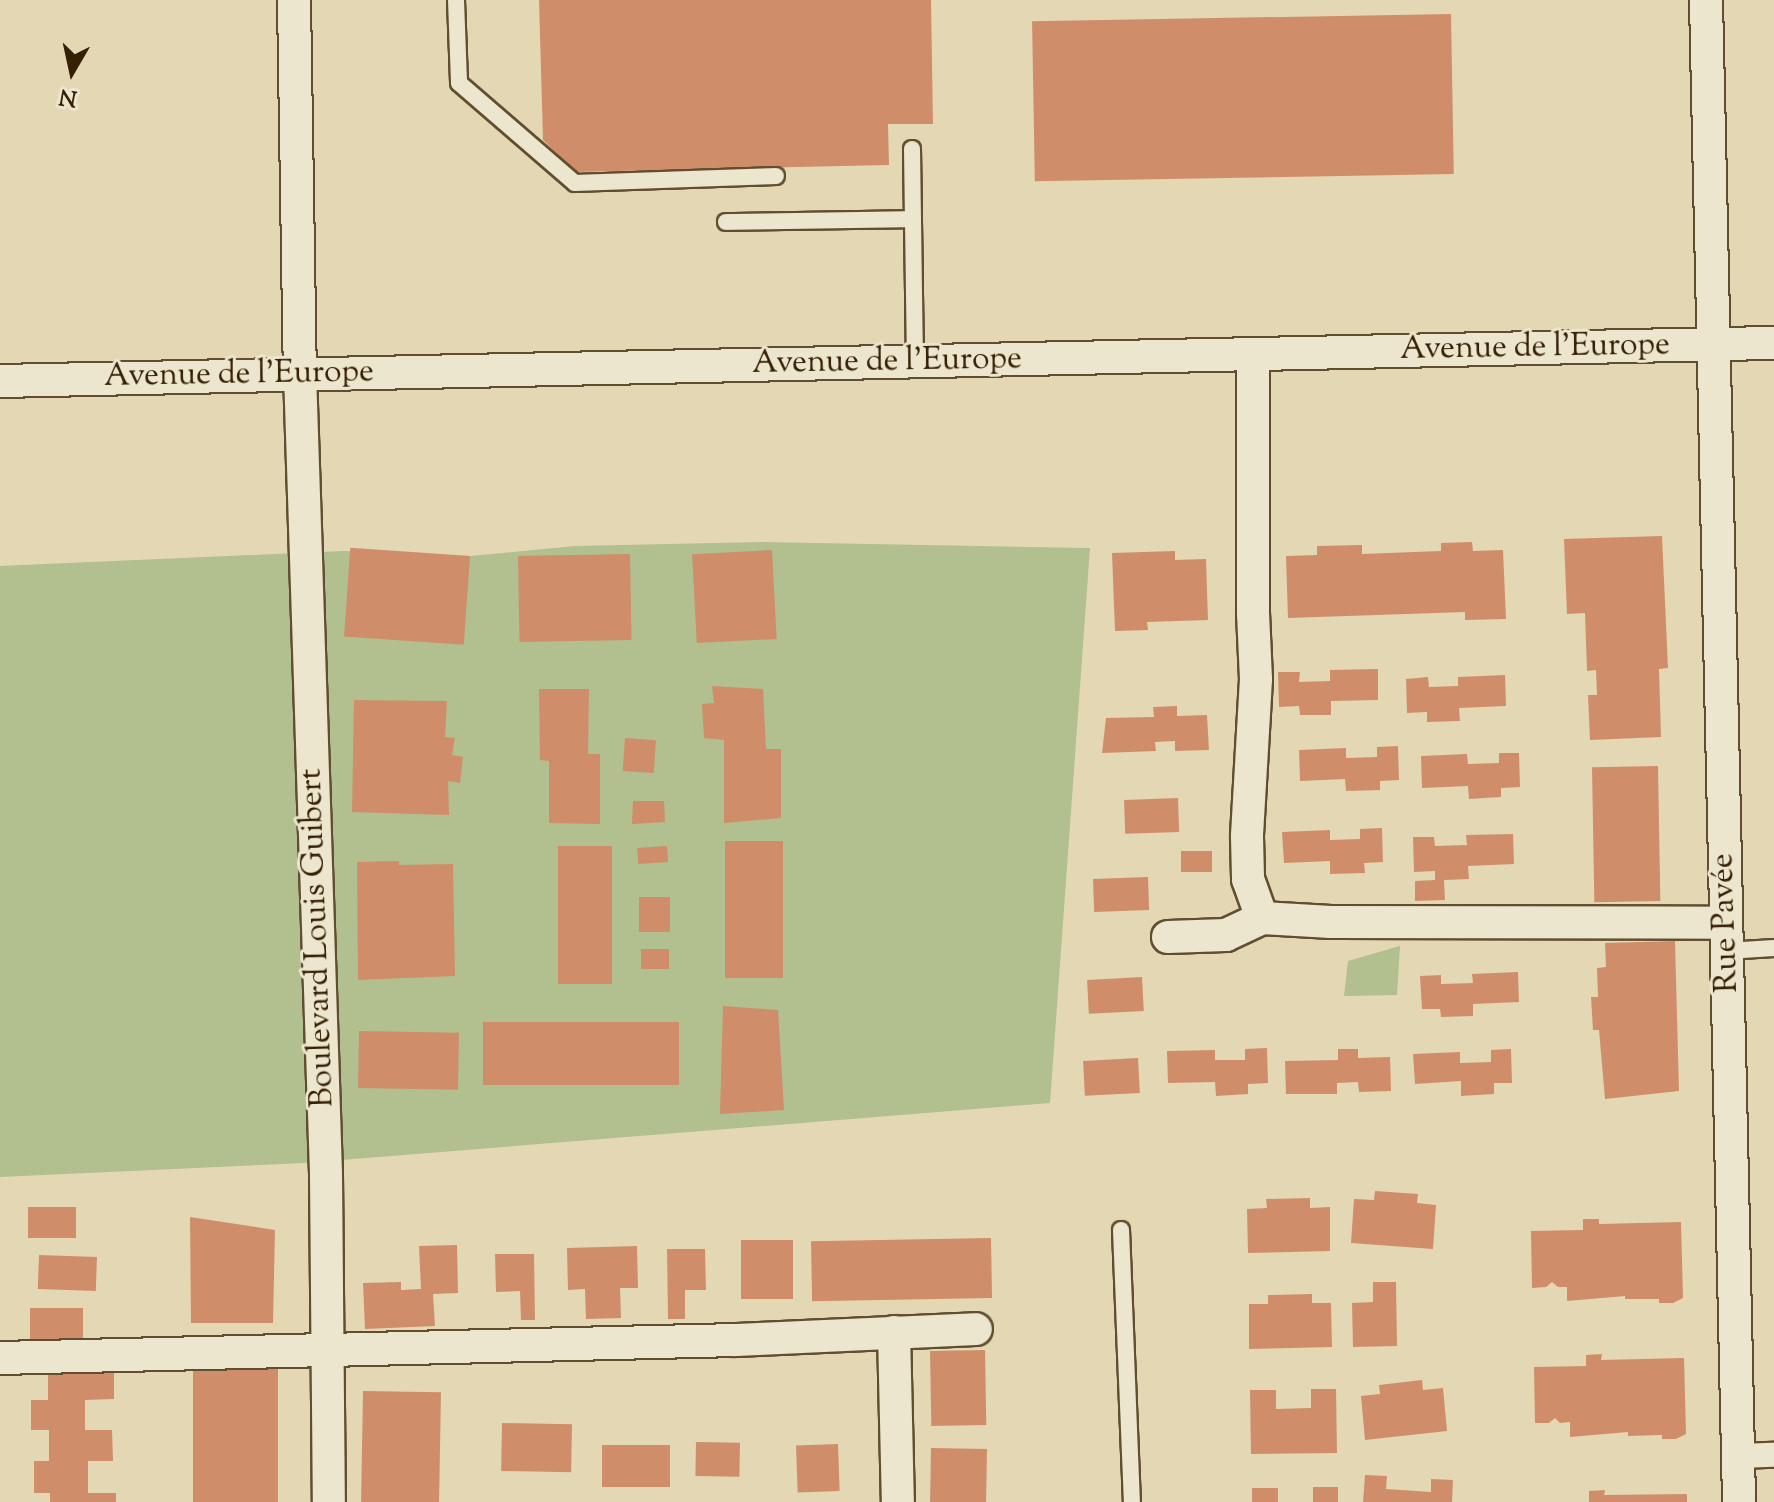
<!DOCTYPE html>
<meta charset="utf-8">
<style>
body{margin:0}
#map{position:relative;width:1774px;height:1502px;overflow:hidden;background:#e3d8b3;font-family:"Sorts Mill Goudy",serif}
div>[style]{position:absolute}
.green>*{inset:0;background:#b2bf8e}
.building>*{inset:0;background:#cf8e69;transform-origin:0 0}
.roads{filter:drop-shadow(2px 0 #614e30) drop-shadow(-2px 0 #614e30) drop-shadow(0 2px #614e30) drop-shadow(0 -2px #614e30)}
.service>*{height:16px;margin:-8px;padding:0 8px;transform-origin:8px;border-radius:8px;background:#ede6ce}
.pedestrian>*{height:24px;margin:-12px;padding:0 12px;transform-origin:12px;border-radius:12px;background:#ede6ce}
.minor>*{height:32px;margin:-16px;padding:0 16px;transform-origin:16px;border-radius:16px;background:#ede6ce}
span{translate:-50% -50%;white-space:nowrap;text-align:center;line-height:1.15;-webkit-text-stroke:6px #ede6ce;paint-order:stroke}
.street-label{font-size:32px;color:#362005}
.north{position:absolute;left:32px;top:32px;width:80px;height:80px;-webkit-text-stroke:6px #ede6ce;paint-order:stroke;rotate:189deg;font-size:22px;font-weight:700;line-height:32px;text-align:center;color:#362005}
.north::after{content:'';display:block;margin:auto;width:28px;height:36px;background:#362005;clip-path:polygon(50% 0,100% 100%,50% 72%,0 100%)}
</style>
<div id="map">
<div class="green">
<i style="clip-path:polygon(761px 542px,1090px 548px,1050px 1103px,304px 1163px,0 1177px,0 566px,343px 551px,470px 556px,575px 546px)"></i>
<i style="clip-path:polygon(1400px 946px,1397px 995px,1344px 996px,1348px 961px)"></i>
</div>
<div class="building">
<i style="clip-path:polygon(539px 0,931px 0,933px 124px,888px 124px,889px 165px,575px 172px,543px 140px)"></i>
<i style="left:1451px;top:14px;width:160px;height:419px;rotate:89deg"></i>
<i style="clip-path:polygon(1662px 536px,1668px 668px,1659px 669px,1661px 737px,1590px 740px,1588px 695px,1597px 695px,1596px 670px,1587px 671px,1585px 613px,1567px 614px,1564px 539px)"></i>
<i style="clip-path:polygon(1472px 542px,1473px 551px,1503px 550px,1506px 619px,1465px 620px,1465px 612px,1288px 618px,1286px 556px,1317px 555px,1317px 546px,1362px 545px,1362px 554px,1441px 551px,1441px 543px)"></i>
<i style="left:772px;top:550px;width:89px;height:80px;rotate:87deg"></i>
<i style="clip-path:polygon(1175px 551px,1175px 560px,1206px 559px,1208px 620px,1147px 622px,1148px 630px,1115px 631px,1112px 553px)"></i>
<i style="left:630px;top:554px;width:86px;height:112px;rotate:89deg"></i>
<i style="left:470px;top:556px;width:89px;height:120px;rotate:94deg"></i>
<i style="clip-path:polygon(1378px 669px,1378px 700px,1331px 701px,1331px 715px,1300px 715px,1299px 706px,1279px 707px,1278px 672px,1300px 672px,1299px 682px,1330px 681px,1330px 670px)"></i>
<i style="clip-path:polygon(1505px 675px,1506px 706px,1459px 708px,1460px 721px,1427px 722px,1427px 712px,1407px 713px,1406px 679px,1428px 677px,1429px 687px,1458px 686px,1458px 677px)"></i>
<i style="clip-path:polygon(712px 686px,763px 689px,766px 749px,781px 749px,781px 818px,724px 823px,724px 740px,704px 738px,702px 704px,714px 703px)"></i>
<i style="clip-path:polygon(539px 689px,589px 689px,588px 754px,600px 754px,600px 824px,549px 823px,549px 761px,540px 760px)"></i>
<i style="clip-path:polygon(354px 700px,447px 701px,445px 737px,455px 738px,452px 755px,463px 757px,460px 783px,448px 781px,449px 815px,352px 812px)"></i>
<i style="clip-path:polygon(1177px 706px,1177px 716px,1207px 715px,1209px 750px,1175px 751px,1175px 741px,1155px 742px,1156px 751px,1102px 753px,1106px 718px,1154px 717px,1153px 707px)"></i>
<i style="left:625px;top:738px;width:31px;height:33px;rotate:4deg"></i>
<i style="clip-path:polygon(1398px 746px,1399px 780px,1380px 781px,1380px 790px,1346px 791px,1345px 779px,1300px 781px,1299px 750px,1346px 748px,1346px 758px,1377px 757px,1377px 747px)"></i>
<i style="clip-path:polygon(1499px 753px,1519px 753px,1520px 787px,1501px 788px,1501px 797px,1469px 799px,1468px 786px,1422px 788px,1421px 756px,1467px 754px,1468px 764px,1499px 763px)"></i>
<i style="left:1658px;top:766px;width:135px;height:66px;rotate:89deg"></i>
<i style="left:1178px;top:798px;width:34px;height:54px;rotate:88deg"></i>
<i style="clip-path:polygon(633px 801px,664px 801px,665px 822px,632px 824px)"></i>
<i style="clip-path:polygon(1382px 828px,1383px 862px,1364px 863px,1365px 873px,1330px 874px,1330px 861px,1284px 863px,1282px 832px,1330px 830px,1330px 840px,1360px 839px,1360px 829px)"></i>
<i style="clip-path:polygon(1513px 834px,1514px 864px,1468px 866px,1469px 879px,1444px 880px,1445px 900px,1415px 901px,1415px 881px,1435px 880px,1435px 871px,1414px 872px,1413px 837px,1434px 837px,1435px 846px,1467px 845px,1466px 835px)"></i>
<i style="left:783px;top:841px;width:137px;height:58px;rotate:90deg"></i>
<i style="left:558px;top:846px;width:54px;height:138px"></i>
<i style="left:667px;top:846px;width:16px;height:30px;rotate:86deg"></i>
<i style="left:1181px;top:851px;width:31px;height:21px"></i>
<i style="clip-path:polygon(399px 861px,399px 865px,453px 864px,455px 976px,358px 980px,357px 862px)"></i>
<i style="left:1148px;top:877px;width:33px;height:55px;rotate:88deg"></i>
<i style="left:639px;top:897px;width:31px;height:35px"></i>
<i style="clip-path:polygon(1675px 941px,1679px 1091px,1605px 1099px,1599px 1030px,1593px 1030px,1591px 997px,1598px 997px,1597px 968px,1606px 967px,1605px 943px)"></i>
<i style="left:641px;top:949px;width:28px;height:20px"></i>
<i style="clip-path:polygon(1518px 972px,1519px 1002px,1473px 1004px,1473px 1016px,1441px 1017px,1440px 1009px,1422px 1009px,1420px 976px,1441px 975px,1441px 984px,1473px 983px,1472px 974px)"></i>
<i style="left:1142px;top:977px;width:34px;height:55px;rotate:87deg"></i>
<i style="clip-path:polygon(723px 1006px,778px 1010px,784px 1110px,720px 1114px)"></i>
<i style="left:679px;top:1022px;width:63px;height:196px;rotate:90deg"></i>
<i style="left:359px;top:1031px;width:100px;height:57px;rotate:1deg"></i>
<i style="clip-path:polygon(1267px 1048px,1268px 1083px,1248px 1084px,1248px 1094px,1216px 1096px,1215px 1082px,1168px 1083px,1167px 1051px,1215px 1050px,1215px 1060px,1245px 1060px,1245px 1049px)"></i>
<i style="clip-path:polygon(1338px 1049px,1358px 1049px,1358px 1058px,1390px 1057px,1391px 1091px,1359px 1092px,1358px 1082px,1337px 1083px,1337px 1094px,1286px 1094px,1285px 1061px,1338px 1060px)"></i>
<i style="clip-path:polygon(1511px 1049px,1512px 1083px,1494px 1083px,1494px 1094px,1461px 1096px,1461px 1081px,1415px 1084px,1413px 1054px,1460px 1052px,1460px 1063px,1491px 1062px,1491px 1050px)"></i>
<i style="left:1138px;top:1058px;width:35px;height:55px;rotate:87deg"></i>
<i style="clip-path:polygon(1375px 1191px,1418px 1194px,1417px 1203px,1436px 1205px,1433px 1249px,1351px 1243px,1354px 1199px,1374px 1200px)"></i>
<i style="clip-path:polygon(1310px 1198px,1310px 1208px,1330px 1207px,1330px 1251px,1248px 1253px,1247px 1209px,1267px 1208px,1266px 1199px)"></i>
<i style="left:28px;top:1207px;width:48px;height:31px"></i>
<i style="clip-path:polygon(190px 1217px,275px 1230px,273px 1323px,191px 1323px)"></i>
<i style="clip-path:polygon(1583px 1219px,1599px 1219px,1599px 1224px,1681px 1222px,1683px 1298px,1673px 1303px,1659px 1303px,1659px 1299px,1625px 1299px,1625px 1296px,1567px 1301px,1567px 1287px,1558px 1287px,1552px 1282px,1546px 1287px,1532px 1288px,1531px 1231px,1583px 1230px)"></i>
<i style="left:991px;top:1238px;width:60px;height:180px;rotate:89deg"></i>
<i style="left:793px;top:1240px;width:59px;height:52px;rotate:90deg"></i>
<i style="clip-path:polygon(457px 1245px,458px 1293px,433px 1294px,435px 1326px,365px 1329px,363px 1283px,401px 1282px,401px 1290px,421px 1289px,419px 1246px)"></i>
<i style="clip-path:polygon(637px 1246px,638px 1288px,620px 1288px,621px 1318px,586px 1319px,585px 1289px,568px 1290px,567px 1248px)"></i>
<i style="clip-path:polygon(667px 1249px,705px 1249px,706px 1290px,685px 1290px,685px 1319px,668px 1319px)"></i>
<i style="clip-path:polygon(495px 1254px,534px 1254px,535px 1320px,521px 1320px,520px 1291px,496px 1292px)"></i>
<i style="left:39px;top:1255px;width:58px;height:34px;rotate:2deg"></i>
<i style="clip-path:polygon(1373px 1282px,1396px 1282px,1397px 1346px,1353px 1347px,1352px 1303px,1373px 1302px)"></i>
<i style="clip-path:polygon(1312px 1294px,1312px 1303px,1331px 1303px,1332px 1347px,1249px 1349px,1249px 1304px,1268px 1304px,1268px 1295px)"></i>
<i style="left:83px;top:1308px;width:32px;height:53px;rotate:90deg"></i>
<i style="left:985px;top:1350px;width:75px;height:55px;rotate:89deg"></i>
<i style="clip-path:polygon(1602px 1354px,1601px 1360px,1684px 1358px,1686px 1434px,1676px 1439px,1662px 1439px,1662px 1435px,1628px 1436px,1628px 1432px,1570px 1437px,1570px 1422px,1560px 1423px,1555px 1418px,1549px 1423px,1535px 1423px,1534px 1367px,1586px 1366px,1586px 1355px)"></i>
<i style="left:278px;top:1363px;width:139px;height:85px;rotate:90deg"></i>
<i style="clip-path:polygon(48px 1368px,114px 1369px,114px 1399px,85px 1400px,85px 1430px,112px 1430px,113px 1461px,88px 1461px,88px 1493px,116px 1493px,116px 1502px,50px 1502px,50px 1493px,34px 1493px,34px 1461px,49px 1461px,49px 1430px,31px 1430px,31px 1400px,48px 1400px)"></i>
<i style="clip-path:polygon(1422px 1380px,1423px 1390px,1443px 1388px,1447px 1431px,1365px 1440px,1361px 1396px,1380px 1394px,1379px 1385px)"></i>
<i style="clip-path:polygon(1311px 1389px,1336px 1389px,1337px 1453px,1251px 1454px,1250px 1390px,1276px 1390px,1276px 1409px,1311px 1408px)"></i>
<i style="left:363px;top:1391px;width:78px;height:111px;rotate:1deg"></i>
<i style="left:502px;top:1423px;width:70px;height:48px;rotate:1deg"></i>
<i style="left:696px;top:1442px;width:44px;height:34px;rotate:1deg"></i>
<i style="left:838px;top:1444px;width:47px;height:42px;rotate:88deg"></i>
<i style="left:602px;top:1445px;width:68px;height:42px"></i>
<i style="left:931px;top:1448px;width:56px;height:54px;rotate:1deg"></i>
<i style="clip-path:polygon(1365px 1475px,1387px 1476px,1386px 1489px,1431px 1492px,1431px 1479px,1453px 1480px,1452px 1502px,1363px 1502px)"></i>
<i style="left:1313px;top:1487px;width:25px;height:15px"></i>
<i style="left:1252px;top:1488px;width:26px;height:14px"></i>
<i style="clip-path:polygon(1605px 1490px,1604px 1495px,1687px 1494px,1687px 1502px,1589px 1502px,1589px 1491px)"></i>
</div>
<div class="roads">
<div class="service">
<i style="left:456px;top:0;width:83px;rotate:87.9deg"></i>
<i style="left:459px;top:83px;width:153px;rotate:40.8deg"></i>
<i style="left:575px;top:183px;width:201px;rotate:-2deg"></i>
<i style="left:912px;top:149px;width:212px;rotate:89.2deg"></i>
<i style="left:726px;top:222px;width:187px;rotate:-0.9deg"></i>
<i style="left:1726px;top:951px;width:48px;rotate:-3.6deg"></i>
<i style="left:1121px;top:1230px;width:272px;rotate:87.7deg"></i>
</div>
<div class="pedestrian">
<i style="left:1739px;top:1456px;width:35px;rotate:-2deg"></i>
</div>
<div class="minor">
<i style="left:294px;top:0;width:373px;rotate:89.1deg"></i>
<i style="left:300px;top:373px;width:802px;rotate:88.14deg"></i>
<i style="left:326px;top:1175px;width:327px;rotate:89.5deg"></i>
<i style="left:1706px;top:0;width:1502px;rotate:88.74deg"></i>
<i style="left:1253px;top:354px;width:259px;rotate:90deg"></i>
<i style="left:1253px;top:613px;width:66px;rotate:87.4deg"></i>
<i style="left:1256px;top:679px;width:158px;rotate:93.3deg"></i>
<i style="left:1247px;top:837px;width:42px;rotate:88.6deg"></i>
<i style="left:1248px;top:879px;width:41px;rotate:70.3deg"></i>
<i style="left:1262px;top:918px;width:69px;rotate:3.3deg"></i>
<i style="left:1331px;top:922px;width:395px;rotate:0.1deg"></i>
<i style="left:0;top:381px;width:1774px;rotate:-1.23deg"></i>
<i style="left:1168px;top:937px;width:58px;rotate:-2deg"></i>
<i style="left:1226px;top:935px;width:40px;rotate:-25deg"></i>
<i style="left:894px;top:1332px;width:170px;rotate:88.7deg"></i>
<i style="left:0;top:1358px;width:736px;rotate:-1.4deg"></i>
<i style="left:736px;top:1340px;width:240px;rotate:-2.6deg"></i>
</div>
</div>
<div class="street-label">
<span style="left:1535px;top:348px;rotate:-1deg">Avenue de l'Europe</span>
<span style="left:887px;top:362px;rotate:-1deg">Avenue de l'Europe</span>
<span style="left:239px;top:375px;rotate:-1deg">Avenue de l'Europe</span>
<span style="left:1726px;top:923px;rotate:-92deg">Rue Pavée</span>
<span style="left:318px;top:938px;rotate:-92deg">Boulevard Louis Guibert</span>
</div>
<div class="north">N</div>
</div>
